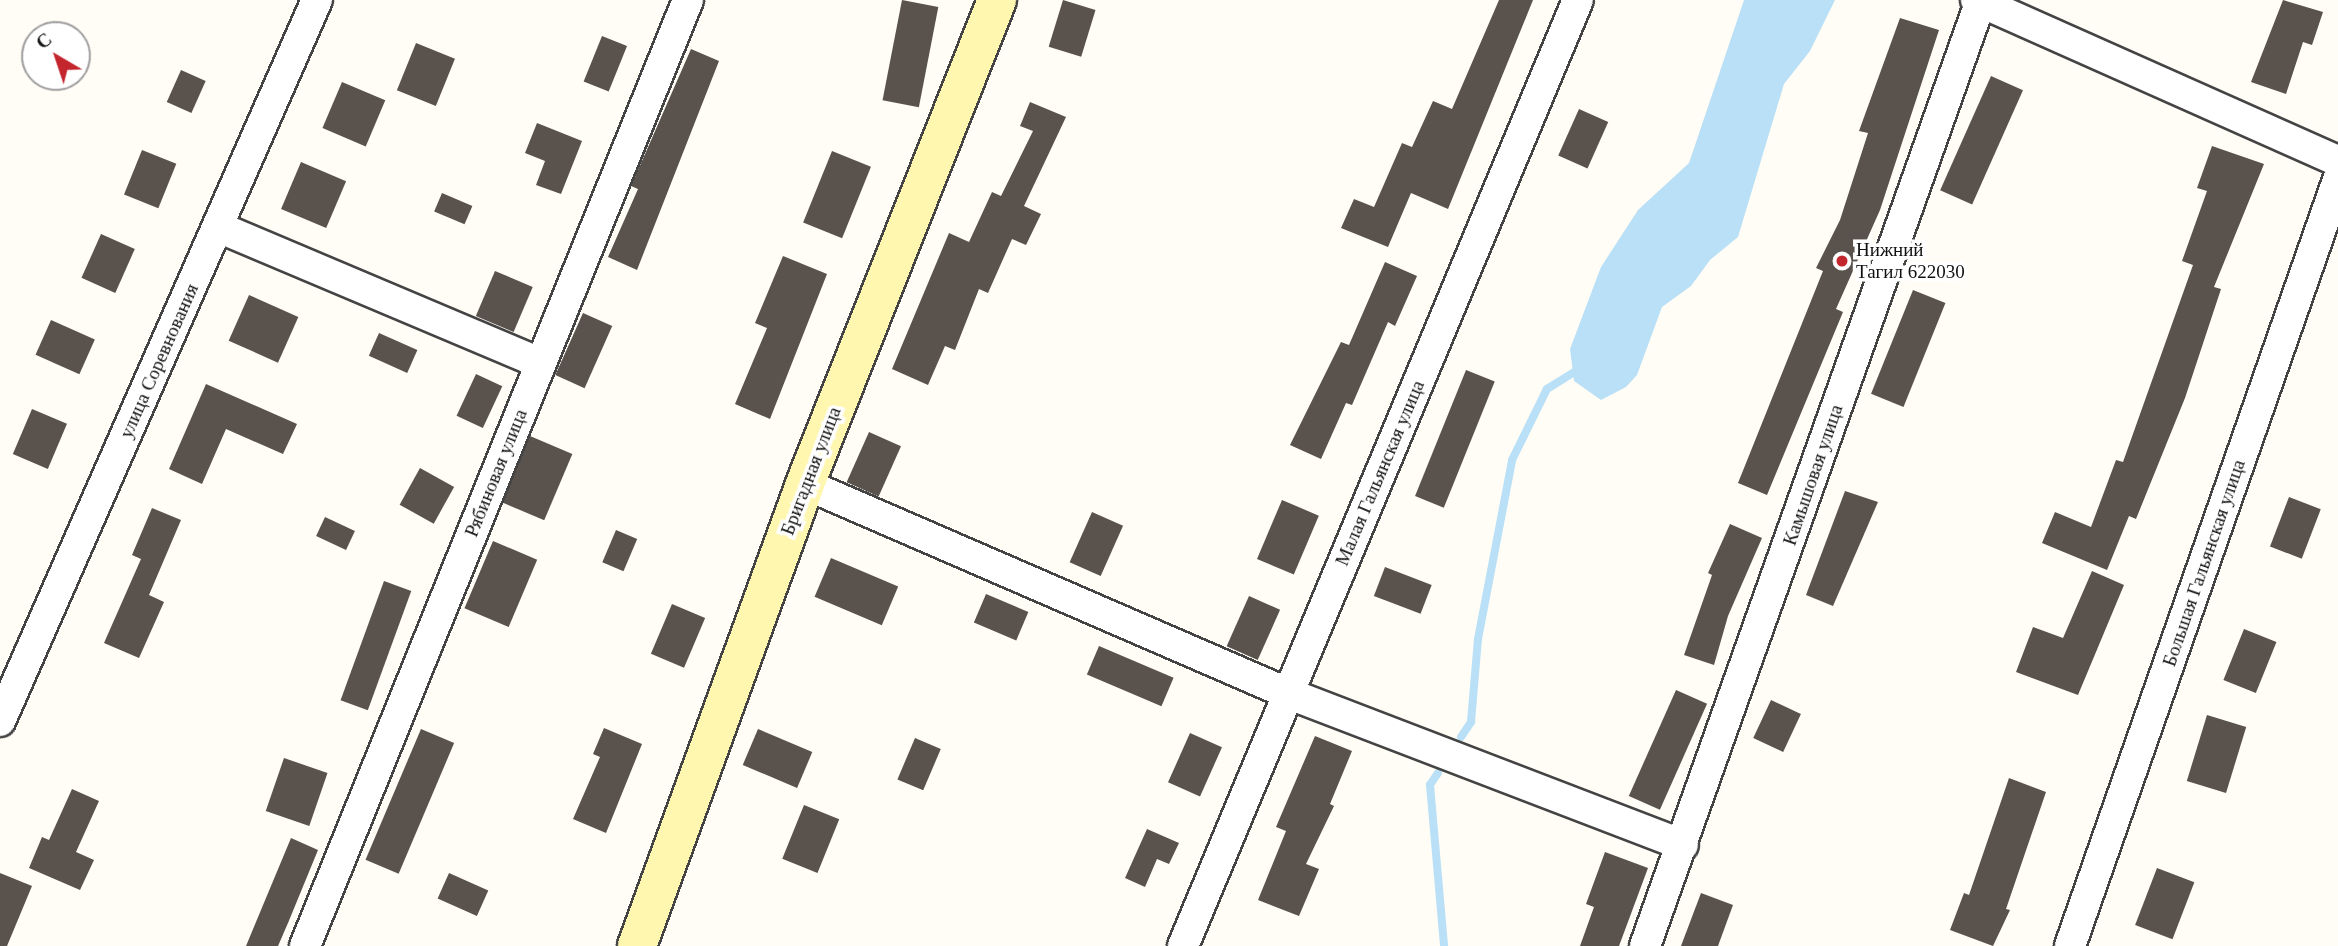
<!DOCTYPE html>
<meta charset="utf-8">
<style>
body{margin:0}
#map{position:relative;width:2338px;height:946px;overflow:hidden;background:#fffdf5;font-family:"Times New Roman",serif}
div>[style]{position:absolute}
.water>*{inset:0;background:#b9e0f7}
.stream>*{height:8px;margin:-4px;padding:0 4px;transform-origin:4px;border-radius:4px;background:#b9e0f7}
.building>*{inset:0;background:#5a524d;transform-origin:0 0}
.roads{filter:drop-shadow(2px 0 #444) drop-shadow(-2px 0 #444) drop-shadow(0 2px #444) drop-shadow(0 -2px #444)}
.street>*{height:30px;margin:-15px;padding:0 15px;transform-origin:15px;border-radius:15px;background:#fff}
.secondary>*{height:38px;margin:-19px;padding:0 19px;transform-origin:19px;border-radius:19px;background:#fff6b0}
.dots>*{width:19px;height:19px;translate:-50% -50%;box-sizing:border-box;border:4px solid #fff;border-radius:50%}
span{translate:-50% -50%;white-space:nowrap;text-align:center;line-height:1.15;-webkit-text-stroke:7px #fff;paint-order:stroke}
.poi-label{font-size:19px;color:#111}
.left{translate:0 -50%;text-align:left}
.street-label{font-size:19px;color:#111}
.north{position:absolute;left:21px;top:21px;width:70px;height:70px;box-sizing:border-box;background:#fff;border:2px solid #a0a0a0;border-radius:50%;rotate:321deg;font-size:19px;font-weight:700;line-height:28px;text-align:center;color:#111}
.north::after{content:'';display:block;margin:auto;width:24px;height:32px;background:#c4262e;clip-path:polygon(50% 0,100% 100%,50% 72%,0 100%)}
</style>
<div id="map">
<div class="water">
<i style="clip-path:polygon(1744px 0,1835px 0,1810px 51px,1784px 84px,1738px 237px,1710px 260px,1691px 286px,1662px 307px,1637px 375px,1626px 387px,1601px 400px,1574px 381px,1570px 349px,1601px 267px,1638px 210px,1689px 163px)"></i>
</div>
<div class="stream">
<i style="left:1461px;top:737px;width:18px;rotate:-56deg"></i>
<i style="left:1471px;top:722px;width:83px;rotate:-85.2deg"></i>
<i style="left:1478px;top:639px;width:182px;rotate:-79.2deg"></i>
<i style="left:1512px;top:460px;width:79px;rotate:-63.8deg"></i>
<i style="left:1547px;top:389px;width:40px;rotate:-32deg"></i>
<i style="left:1438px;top:773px;width:14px;rotate:124deg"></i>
<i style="left:1430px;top:785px;width:162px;rotate:85deg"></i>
</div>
<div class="building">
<i style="left:902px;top:0;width:37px;height:102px;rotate:11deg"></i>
<i style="left:1063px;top:0;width:34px;height:49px;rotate:17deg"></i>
<i style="clip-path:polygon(1499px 0,1533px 0,1448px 209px,1411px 193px,1388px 247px,1341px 228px,1354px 199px,1374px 207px,1402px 143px,1412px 147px,1433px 101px,1452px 109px)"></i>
<i style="clip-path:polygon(2283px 0,2323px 12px,2312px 45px,2303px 42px,2286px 94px,2251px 82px)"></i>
<i style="clip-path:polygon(1900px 18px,1939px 30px,1880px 210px,1836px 309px,1843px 312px,1767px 495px,1738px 483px,1823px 271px,1816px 268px,1840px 220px,1868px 133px,1859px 131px)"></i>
<i style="left:602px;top:36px;width:27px;height:49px;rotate:22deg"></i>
<i style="left:416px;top:43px;width:42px;height:51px;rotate:22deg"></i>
<i style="clip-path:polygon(691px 49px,719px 61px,637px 270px,608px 257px,638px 189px,631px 186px)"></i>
<i style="left:181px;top:70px;width:27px;height:35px;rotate:24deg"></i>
<i style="left:1991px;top:76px;width:35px;height:125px;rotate:24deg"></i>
<i style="left:342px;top:82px;width:47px;height:50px;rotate:23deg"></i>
<i style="clip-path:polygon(1030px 102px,1066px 117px,1024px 206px,1041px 214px,1026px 245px,1012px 239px,988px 293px,979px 289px,955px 350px,945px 346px,928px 385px,892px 369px,949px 233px,969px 242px,992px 192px,1001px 196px,1033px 131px,1020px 126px)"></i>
<i style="left:1579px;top:109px;width:32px;height:51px;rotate:24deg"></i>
<i style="clip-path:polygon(537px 123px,582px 141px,561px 194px,536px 185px,545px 161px,525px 153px)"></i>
<i style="clip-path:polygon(2212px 146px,2264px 164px,2214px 287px,2221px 289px,2185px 398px,2136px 519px,2129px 516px,2107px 570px,2042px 543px,2055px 512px,2091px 527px,2116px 460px,2123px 462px,2193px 265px,2182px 261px,2207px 191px,2197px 188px)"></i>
<i style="left:142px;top:150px;width:37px;height:48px;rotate:22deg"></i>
<i style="left:832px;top:151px;width:42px;height:77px;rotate:22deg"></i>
<i style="left:301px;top:162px;width:49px;height:51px;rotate:23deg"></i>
<i style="left:442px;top:193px;width:33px;height:20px;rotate:23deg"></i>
<i style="left:101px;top:234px;width:37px;height:48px;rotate:24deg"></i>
<i style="clip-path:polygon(783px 256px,827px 274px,770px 419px,735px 404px,767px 328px,755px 323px)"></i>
<i style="clip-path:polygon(1385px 262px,1417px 276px,1395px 326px,1388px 322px,1352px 405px,1346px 403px,1321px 459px,1290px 445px,1341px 342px,1349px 345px)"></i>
<i style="left:495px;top:271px;width:41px;height:49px;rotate:23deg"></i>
<i style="left:1913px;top:290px;width:35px;height:112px;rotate:22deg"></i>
<i style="left:249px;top:295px;width:54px;height:50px;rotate:24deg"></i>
<i style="left:583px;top:313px;width:32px;height:68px;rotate:24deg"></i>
<i style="left:51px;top:320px;width:48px;height:38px;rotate:24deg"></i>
<i style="left:379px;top:333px;width:42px;height:25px;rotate:24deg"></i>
<i style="left:1466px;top:370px;width:31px;height:136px;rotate:22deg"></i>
<i style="left:476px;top:374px;width:29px;height:46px;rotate:25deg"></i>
<i style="clip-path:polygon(206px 384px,297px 424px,283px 454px,226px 429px,202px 484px,169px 469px)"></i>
<i style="left:32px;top:409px;width:38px;height:49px;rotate:23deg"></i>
<i style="left:869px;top:432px;width:35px;height:55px;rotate:24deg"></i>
<i style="left:530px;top:436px;width:46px;height:72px;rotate:23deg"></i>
<i style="left:420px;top:468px;width:39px;height:42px;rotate:29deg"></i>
<i style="clip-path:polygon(1845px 491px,1878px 502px,1833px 606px,1806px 595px)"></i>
<i style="left:2289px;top:497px;width:34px;height:53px;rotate:21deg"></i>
<i style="left:1282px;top:500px;width:40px;height:64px;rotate:23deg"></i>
<i style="clip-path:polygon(152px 508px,181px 520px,149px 595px,164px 602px,139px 658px,104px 643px,141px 559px,132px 555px)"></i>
<i style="left:1092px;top:512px;width:34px;height:55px;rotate:24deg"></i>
<i style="left:325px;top:517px;width:33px;height:21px;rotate:25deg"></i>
<i style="clip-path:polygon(1730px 524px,1762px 538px,1728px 616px,1714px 665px,1684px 655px,1712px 575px,1708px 573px)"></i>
<i style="left:616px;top:530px;width:23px;height:35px;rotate:23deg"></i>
<i style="left:493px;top:541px;width:48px;height:73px;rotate:23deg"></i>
<i style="left:831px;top:558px;width:73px;height:42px;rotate:23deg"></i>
<i style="left:1385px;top:567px;width:50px;height:31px;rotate:21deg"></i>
<i style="clip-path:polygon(2092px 571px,2124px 585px,2078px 695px,2016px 672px,2033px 627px,2063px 638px)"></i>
<i style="left:384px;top:581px;width:29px;height:127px;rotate:20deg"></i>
<i style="left:986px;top:594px;width:46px;height:31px;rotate:23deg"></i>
<i style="left:1249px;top:596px;width:34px;height:55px;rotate:24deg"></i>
<i style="left:672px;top:604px;width:36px;height:54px;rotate:23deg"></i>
<i style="left:2244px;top:629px;width:35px;height:55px;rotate:22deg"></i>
<i style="left:1099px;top:646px;width:81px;height:31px;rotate:23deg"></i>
<i style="left:1676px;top:690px;width:34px;height:116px;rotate:24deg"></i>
<i style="left:1771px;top:700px;width:33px;height:42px;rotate:25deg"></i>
<i style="left:2207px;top:715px;width:41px;height:69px;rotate:17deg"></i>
<i style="clip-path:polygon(604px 728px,642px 744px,606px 833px,573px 819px,600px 757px,593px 754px)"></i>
<i style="left:421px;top:729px;width:36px;height:142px;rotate:23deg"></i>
<i style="left:758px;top:729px;width:59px;height:39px;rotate:23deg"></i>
<i style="left:1190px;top:733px;width:35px;height:54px;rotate:24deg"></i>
<i style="clip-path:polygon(1315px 736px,1352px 751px,1330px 804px,1334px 806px,1306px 864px,1319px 869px,1299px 916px,1258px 900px,1286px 831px,1276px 827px)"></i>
<i style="left:915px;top:738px;width:28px;height:45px;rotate:23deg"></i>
<i style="left:284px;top:758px;width:46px;height:56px;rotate:19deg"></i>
<i style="clip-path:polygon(2009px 778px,2046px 792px,2006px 909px,2010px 910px,1993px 946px,1950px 930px,1964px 893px,1969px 895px)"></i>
<i style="clip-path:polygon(72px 789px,99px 801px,76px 852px,94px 860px,80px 890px,29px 868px,42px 837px,49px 840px)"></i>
<i style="left:804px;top:805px;width:38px;height:58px;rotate:22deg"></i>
<i style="clip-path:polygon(1147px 829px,1179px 843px,1169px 864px,1157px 859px,1145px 887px,1125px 878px)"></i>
<i style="clip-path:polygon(291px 838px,318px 850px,288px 923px,278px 946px,246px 946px)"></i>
<i style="clip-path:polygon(1605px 852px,1648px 868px,1619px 946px,1580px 946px,1594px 907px,1586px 904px)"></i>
<i style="left:2157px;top:868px;width:40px;height:61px;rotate:21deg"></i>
<i style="clip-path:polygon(0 873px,32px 886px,7px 946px,0 946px)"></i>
<i style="left:449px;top:873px;width:43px;height:28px;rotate:24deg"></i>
<i style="clip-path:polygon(1701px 893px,1733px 905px,1718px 946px,1681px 946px)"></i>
</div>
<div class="roads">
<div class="street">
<i style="left:1976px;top:0;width:396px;rotate:24deg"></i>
<i style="left:218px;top:227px;width:350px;rotate:22.9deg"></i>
<i style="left:805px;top:484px;width:525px;rotate:23.44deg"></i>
<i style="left:1287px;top:693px;width:424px;rotate:21deg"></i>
<i style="left:0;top:721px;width:788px;rotate:-66.27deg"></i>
<i style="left:305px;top:946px;width:1021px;rotate:-67.96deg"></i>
<i style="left:1183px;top:946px;width:1025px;rotate:-67.34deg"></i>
<i style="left:1645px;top:946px;width:1001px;rotate:-70.44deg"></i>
<i style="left:2070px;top:946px;width:812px;rotate:-70.72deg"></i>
</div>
<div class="secondary">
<i style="left:637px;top:946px;width:492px;rotate:-70deg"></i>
<i style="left:805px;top:484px;width:521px;rotate:-68.36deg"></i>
</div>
</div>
<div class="dots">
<i style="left:1842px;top:261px;background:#c4262e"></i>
</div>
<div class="poi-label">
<span class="left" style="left:1856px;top:261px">Нижний<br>Тагил 622030</span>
</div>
<div class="street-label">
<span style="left:159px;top:361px;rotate:-66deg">улица Соревнования</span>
<span style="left:811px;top:471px;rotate:-69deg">Бригадная улица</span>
<span style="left:496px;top:473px;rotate:-68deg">Рябиновая улица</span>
<span style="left:1380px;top:473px;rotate:-67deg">Малая Гальянская улица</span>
<span style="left:1813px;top:475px;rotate:-71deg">Камышовая улица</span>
<span style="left:2204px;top:563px;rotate:-71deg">Большая Гальянская улица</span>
</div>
<div class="north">С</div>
</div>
